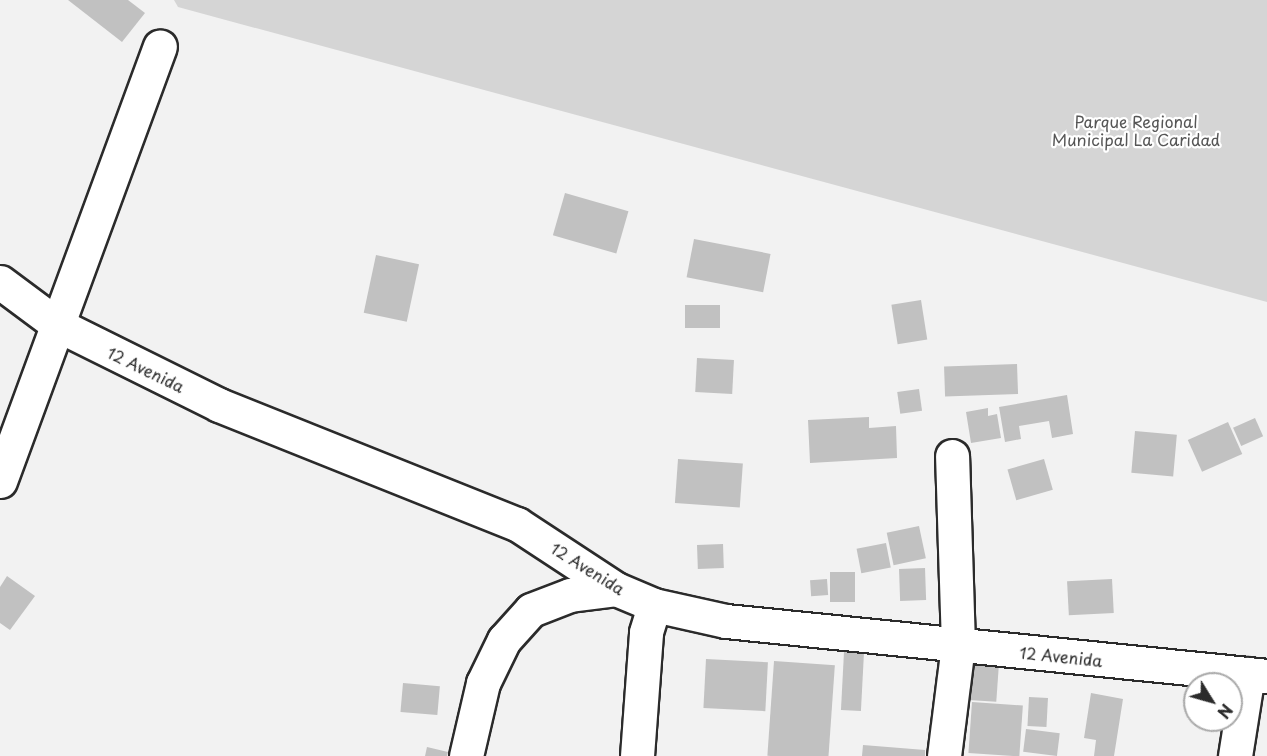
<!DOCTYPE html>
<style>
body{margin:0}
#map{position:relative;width:1267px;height:756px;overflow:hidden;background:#f2f2f2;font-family:"Playpen Sans",sans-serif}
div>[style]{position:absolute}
.green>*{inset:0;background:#d5d5d5}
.building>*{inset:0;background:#c1c1c1;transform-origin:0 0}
.roads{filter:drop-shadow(2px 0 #2b2b2b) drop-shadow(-2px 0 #2b2b2b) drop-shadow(0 2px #2b2b2b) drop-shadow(0 -2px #2b2b2b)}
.minor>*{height:33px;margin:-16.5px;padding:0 16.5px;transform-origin:16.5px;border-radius:16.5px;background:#fff}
span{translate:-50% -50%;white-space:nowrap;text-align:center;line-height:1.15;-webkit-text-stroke:4.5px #fff;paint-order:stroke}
.park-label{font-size:16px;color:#565656}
.street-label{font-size:16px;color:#2b2b2b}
.north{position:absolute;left:1183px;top:672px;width:60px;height:60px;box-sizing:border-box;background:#fff;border:2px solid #aaa;border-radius:50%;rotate:127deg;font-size:16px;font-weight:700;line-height:24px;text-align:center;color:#2b2b2b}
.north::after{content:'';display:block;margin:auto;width:21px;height:27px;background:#2b2b2b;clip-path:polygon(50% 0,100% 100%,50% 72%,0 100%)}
</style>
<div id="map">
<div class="green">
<i style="clip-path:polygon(174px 0,1267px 0,1267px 302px,178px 7px)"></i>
</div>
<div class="building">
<i style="clip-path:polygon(68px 0,128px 0,145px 13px,122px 42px)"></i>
<i style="left:565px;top:193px;width:66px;height:44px;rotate:16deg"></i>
<i style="left:694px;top:239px;width:78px;height:39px;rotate:11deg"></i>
<i style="left:376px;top:255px;width:44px;height:59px;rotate:12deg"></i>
<i style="left:921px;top:300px;width:40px;height:30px;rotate:81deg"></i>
<i style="left:720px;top:305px;width:23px;height:35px;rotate:90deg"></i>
<i style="left:697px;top:358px;width:37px;height:34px;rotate:3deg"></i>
<i style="left:1017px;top:364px;width:30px;height:73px;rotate:88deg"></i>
<i style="left:919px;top:389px;width:22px;height:22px;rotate:82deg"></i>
<i style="clip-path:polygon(1067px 395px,1073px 434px,1052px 438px,1049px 421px,1019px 426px,1021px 439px,1005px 442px,999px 407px)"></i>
<i style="clip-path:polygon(988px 408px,988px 416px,997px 414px,1001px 438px,971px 443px,966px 412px)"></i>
<i style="clip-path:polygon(869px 417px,869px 428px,896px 426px,897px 458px,810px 463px,808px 420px)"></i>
<i style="left:1255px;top:418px;width:20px;height:24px;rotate:66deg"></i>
<i style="left:1228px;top:422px;width:35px;height:44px;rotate:66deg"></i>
<i style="left:1135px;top:431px;width:42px;height:42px;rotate:5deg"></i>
<i style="left:678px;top:459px;width:65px;height:44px;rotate:4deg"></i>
<i style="left:1044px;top:459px;width:32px;height:38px;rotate:74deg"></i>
<i style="left:919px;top:526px;width:33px;height:33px;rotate:78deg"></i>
<i style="left:886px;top:543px;width:25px;height:30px;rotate:79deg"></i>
<i style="left:723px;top:544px;width:24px;height:26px;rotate:88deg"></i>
<i style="left:925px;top:568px;width:32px;height:26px;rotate:88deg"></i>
<i style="left:830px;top:572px;width:25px;height:30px"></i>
<i style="clip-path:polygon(7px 576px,35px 596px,10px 630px,0 623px,0 587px)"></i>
<i style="left:827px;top:579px;width:16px;height:17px;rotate:86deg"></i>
<i style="left:1112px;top:579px;width:34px;height:45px;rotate:87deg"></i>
<i style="left:844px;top:652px;width:20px;height:58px;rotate:3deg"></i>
<i style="left:706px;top:659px;width:62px;height:49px;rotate:3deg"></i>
<i style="left:774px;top:661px;width:61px;height:95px;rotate:4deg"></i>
<i style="left:971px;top:662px;width:28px;height:38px;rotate:4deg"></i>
<i style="left:403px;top:683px;width:37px;height:29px;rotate:5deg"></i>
<i style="clip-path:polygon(1091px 693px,1123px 699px,1114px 756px,1094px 756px,1096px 740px,1084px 738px)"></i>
<i style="left:1029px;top:697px;width:19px;height:29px;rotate:3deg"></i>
<i style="left:972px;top:702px;width:51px;height:51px;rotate:4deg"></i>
<i style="left:1026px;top:729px;width:34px;height:23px;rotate:7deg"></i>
<i style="clip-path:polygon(863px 745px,925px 750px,925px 756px,862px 756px)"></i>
<i style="clip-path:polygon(427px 747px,448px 752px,447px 756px,425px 756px)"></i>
</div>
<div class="roads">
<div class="minor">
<i style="left:0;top:282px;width:72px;rotate:36.6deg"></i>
<i style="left:58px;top:325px;width:180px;rotate:26.4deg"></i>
<i style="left:219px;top:405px;width:321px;rotate:21.8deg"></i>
<i style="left:517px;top:524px;width:118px;rotate:33.3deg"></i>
<i style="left:616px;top:589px;width:41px;rotate:22.8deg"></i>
<i style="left:654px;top:605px;width:74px;rotate:12.5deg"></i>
<i style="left:726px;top:621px;width:544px;rotate:5.8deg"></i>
<i style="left:0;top:481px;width:463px;rotate:-69.8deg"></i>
<i style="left:466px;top:756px;width:75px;rotate:-76.9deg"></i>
<i style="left:483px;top:683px;width:48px;rotate:-64deg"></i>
<i style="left:504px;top:640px;width:40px;rotate:-48deg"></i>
<i style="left:531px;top:610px;width:42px;rotate:-21deg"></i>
<i style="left:570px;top:595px;width:46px;rotate:-7.4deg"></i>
<i style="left:637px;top:756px;width:124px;rotate:-85.8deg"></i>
<i style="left:646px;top:632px;width:28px;rotate:-73deg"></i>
<i style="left:944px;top:756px;width:112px;rotate:-82.8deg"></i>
<i style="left:958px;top:645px;width:189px;rotate:-91.8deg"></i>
<i style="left:1235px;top:756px;width:83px;rotate:-81deg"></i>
</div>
</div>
<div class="park-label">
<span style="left:1136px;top:130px">Parque Regional<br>Municipal La Caridad</span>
</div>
<div class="street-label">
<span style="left:146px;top:369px;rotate:26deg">12 Avenida</span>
<span style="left:588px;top:568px;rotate:32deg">12 Avenida</span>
<span style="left:1061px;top:656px;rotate:6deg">12 Avenida</span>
</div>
<div class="north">N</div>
</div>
